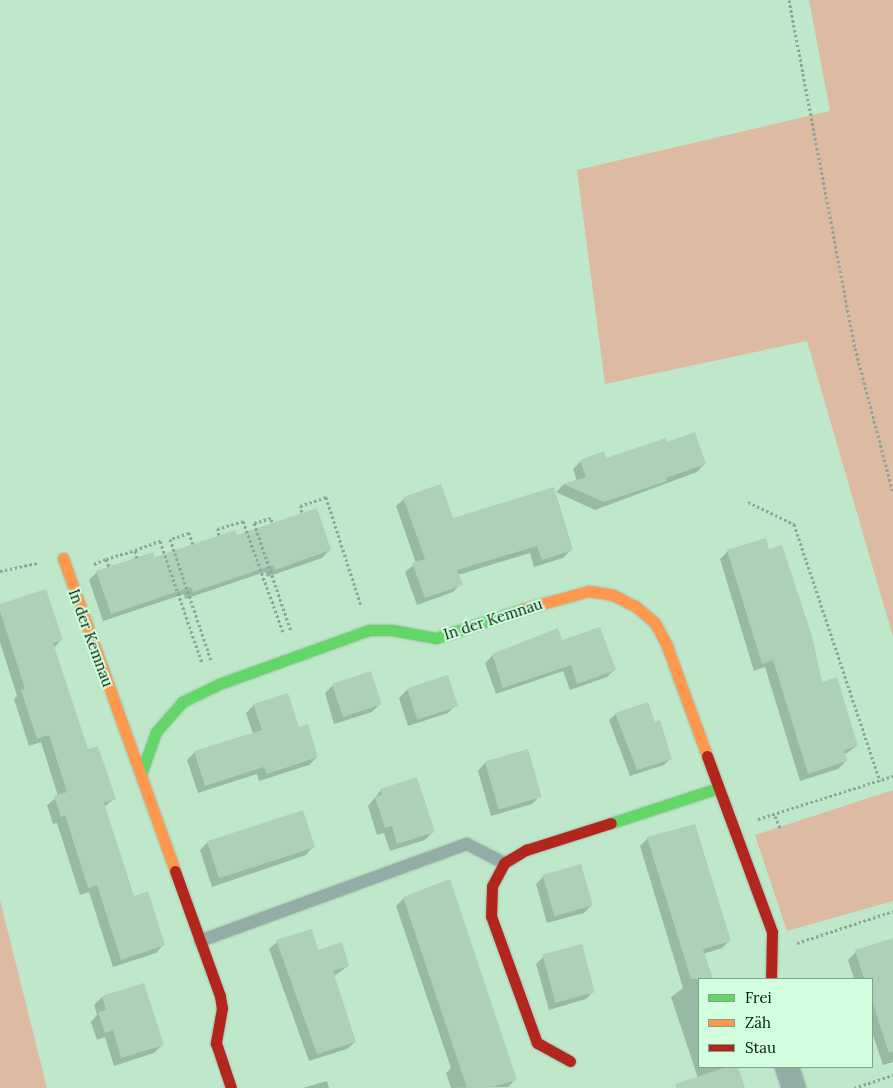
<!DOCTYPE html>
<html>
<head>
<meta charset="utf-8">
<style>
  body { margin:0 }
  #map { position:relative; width:893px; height:1088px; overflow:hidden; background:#bfe8cb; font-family:Lora,serif }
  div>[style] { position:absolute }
  .green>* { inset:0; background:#dcbba2 }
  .shadow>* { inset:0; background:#0003 }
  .building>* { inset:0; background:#aecfb8; transform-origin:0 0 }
  .path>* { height:3px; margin-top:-1.5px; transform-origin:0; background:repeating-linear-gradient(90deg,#8ca49a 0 2.5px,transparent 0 5px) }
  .roads { filter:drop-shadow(0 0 1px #a4c3ad) drop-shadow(0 0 1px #a4c3ad) }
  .lane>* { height:12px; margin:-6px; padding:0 6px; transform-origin:6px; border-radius:6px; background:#94aca6 }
  .street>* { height:24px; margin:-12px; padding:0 12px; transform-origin:12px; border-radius:12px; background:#94aca6 }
  .fast>* { height:11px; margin:-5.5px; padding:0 5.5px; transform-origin:5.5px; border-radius:5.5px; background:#63d668 }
  .slow>* { height:11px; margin:-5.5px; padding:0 5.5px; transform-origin:5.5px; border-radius:5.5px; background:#ff974d }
  .jam>* { height:11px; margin:-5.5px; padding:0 5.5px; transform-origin:5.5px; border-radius:5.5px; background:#b3261e }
  span { translate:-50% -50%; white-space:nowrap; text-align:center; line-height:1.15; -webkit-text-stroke:4px #d2fede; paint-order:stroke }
  .street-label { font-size:15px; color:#001605 }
  .legend { position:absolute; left:698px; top:978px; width:175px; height:90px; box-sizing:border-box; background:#d2fede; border:1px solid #7ea187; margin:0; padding:6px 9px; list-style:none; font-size:15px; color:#001605 }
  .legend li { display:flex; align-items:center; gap:10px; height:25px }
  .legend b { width:25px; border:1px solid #7ea187 }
</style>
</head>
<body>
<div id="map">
  <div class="green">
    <i style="clip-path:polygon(809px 0,893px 0,893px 637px,807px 341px,605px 384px,577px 170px,830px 111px)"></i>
    <i style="clip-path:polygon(893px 790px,893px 901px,787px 931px,755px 835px)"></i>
    <i style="clip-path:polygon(0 900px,47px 1088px,0 1088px)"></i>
  </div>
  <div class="shadow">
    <i style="clip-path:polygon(666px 443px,705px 464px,697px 472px,595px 510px,556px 492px,563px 485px,577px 481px,573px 469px,581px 461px,605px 459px)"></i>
    <i style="clip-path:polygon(404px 499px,452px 519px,571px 550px,563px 558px,534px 567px,530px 553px,458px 575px,461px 584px,453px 592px,417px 605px,405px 572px,416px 563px,396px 506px)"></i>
    <i style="clip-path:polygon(236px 537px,330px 550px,322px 558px,267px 577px,265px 572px,185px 599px,184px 594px,103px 621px,89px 580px,97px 572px)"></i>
    <i style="clip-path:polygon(768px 550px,822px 683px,857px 746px,844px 755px,846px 761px,838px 769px,800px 781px,765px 667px,754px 671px,720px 559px,728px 551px)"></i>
    <i style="clip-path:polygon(0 605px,61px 640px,54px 648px,87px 751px,114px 799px,104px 807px,133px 897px,163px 945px,156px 953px,113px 967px,89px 892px,80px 895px,57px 823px,53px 824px,47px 805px,58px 796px,41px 742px,29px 746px,14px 699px,17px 696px,0 642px)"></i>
    <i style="clip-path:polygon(557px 630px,561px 642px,614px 670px,607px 677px,570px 690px,563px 671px,496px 694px,485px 663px,492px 656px)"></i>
    <i style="clip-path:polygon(447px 677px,456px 705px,448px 713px,408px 726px,399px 698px,407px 690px)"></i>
    <i style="clip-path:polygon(333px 685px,380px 704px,372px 712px,334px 724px,325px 693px)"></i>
    <i style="clip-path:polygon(254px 705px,298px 728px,317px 757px,309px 765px,259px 781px,257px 774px,198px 793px,187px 760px,195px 752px,253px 734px,246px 713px)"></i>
    <i style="clip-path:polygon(616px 714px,654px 724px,671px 758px,664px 765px,630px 776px,609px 720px)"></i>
    <i style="clip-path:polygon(485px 763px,540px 796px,532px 804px,491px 816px,478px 771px)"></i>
    <i style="clip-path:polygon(381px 790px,433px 832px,425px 840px,390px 851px,384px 833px,377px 835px,368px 806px)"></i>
    <i style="clip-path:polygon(648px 838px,729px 941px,722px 948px,703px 954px,711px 979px,699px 979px,699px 1067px,737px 1067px,744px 1088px,685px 1088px,698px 1078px,671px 997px,683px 988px,640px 846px)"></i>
    <i style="clip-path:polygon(208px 842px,313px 847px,306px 855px,212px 887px,200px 850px)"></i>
    <i style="clip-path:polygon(544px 876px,592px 905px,584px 913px,547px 923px,536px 884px)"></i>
    <i style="clip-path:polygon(404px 898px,516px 1079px,508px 1087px,451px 1088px,446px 1073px,451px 1068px,396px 906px)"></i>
    <i style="clip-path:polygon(893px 939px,893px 1062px,883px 1065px,872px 1032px,872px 979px,854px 979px,848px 960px,856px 952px)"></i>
    <i style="clip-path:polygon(277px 942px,318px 951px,348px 966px,334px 976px,355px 1042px,347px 1049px,309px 1061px,269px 949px)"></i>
    <i style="clip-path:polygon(544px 956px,594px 991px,586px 999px,549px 1010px,536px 964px)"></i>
    <i style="clip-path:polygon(143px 984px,162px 1045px,154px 1053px,114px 1066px,105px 1037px,97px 1040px,91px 1022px,97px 1015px,94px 1005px,102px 997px)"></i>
    <i style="clip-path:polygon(327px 1081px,329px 1088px,303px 1088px)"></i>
  </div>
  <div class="building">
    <i style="clip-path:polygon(695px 432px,706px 464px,666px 478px,667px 481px,604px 502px,563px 484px,586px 477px,580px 460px,604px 451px,606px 458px,666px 438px,667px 442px)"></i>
    <i style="clip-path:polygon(441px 484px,453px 518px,554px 487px,573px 550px,542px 560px,537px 546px,457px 570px,463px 585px,425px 598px,412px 563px,425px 559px,403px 497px)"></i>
    <i style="clip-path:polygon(317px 508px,331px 550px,275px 570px,273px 565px,193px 592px,191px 587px,111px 614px,96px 571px,153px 552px,155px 557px,235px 530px,237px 535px)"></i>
    <i style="clip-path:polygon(766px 538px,769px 549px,782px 545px,812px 636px,822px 682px,837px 677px,858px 746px,844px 750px,847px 761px,808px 774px,773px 660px,762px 664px,727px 550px)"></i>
    <i style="clip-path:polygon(46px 589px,63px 640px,53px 643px,88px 749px,98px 746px,116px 799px,104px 803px,134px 896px,148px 891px,165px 945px,121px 960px,97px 885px,88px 888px,65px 815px,61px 817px,54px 796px,67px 792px,49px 735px,37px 739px,21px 690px,25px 689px,0 611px,0 604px)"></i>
    <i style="clip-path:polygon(600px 627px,616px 670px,577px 684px,571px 665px,503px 688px,492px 654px,558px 628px,562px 640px)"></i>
    <i style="left:371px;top:671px;width:35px;height:41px;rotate:72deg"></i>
    <i style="left:448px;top:675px;width:33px;height:43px;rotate:72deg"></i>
    <i style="clip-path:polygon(288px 693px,299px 727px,308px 724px,318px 757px,267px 774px,264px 767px,205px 786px,194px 751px,262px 730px,253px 704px)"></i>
    <i style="clip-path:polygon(648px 702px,655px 722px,660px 720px,672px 759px,637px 770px,615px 713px)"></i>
    <i style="left:528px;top:749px;width:50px;height:45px;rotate:74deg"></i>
    <i style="clip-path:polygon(417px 777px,435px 832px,397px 844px,392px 826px,385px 828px,375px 797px,382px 795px,380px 789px)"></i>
    <i style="left:303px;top:810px;width:39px;height:101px;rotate:72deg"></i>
    <i style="clip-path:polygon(695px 824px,731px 941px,703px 949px,713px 979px,691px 979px,647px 837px)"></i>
    <i style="left:581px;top:864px;width:43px;height:40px;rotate:74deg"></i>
    <i style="clip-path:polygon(450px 879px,517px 1080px,489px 1088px,467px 1088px,403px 897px)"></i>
    <i style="clip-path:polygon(312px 929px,318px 950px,342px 942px,349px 966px,333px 971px,356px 1042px,317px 1054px,276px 940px)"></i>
    <i style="clip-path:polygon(893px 938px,893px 1052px,889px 1053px,872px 1001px,872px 979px,864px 979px,855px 950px)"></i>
    <i style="left:582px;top:944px;width:50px;height:41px;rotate:75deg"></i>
    <i style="clip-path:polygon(144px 983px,164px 1045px,121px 1058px,113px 1030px,105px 1033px,98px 1012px,106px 1010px,102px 996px)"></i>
    <i style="clip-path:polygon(727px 1067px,738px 1067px,745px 1088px,676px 1088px,675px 1084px)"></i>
  </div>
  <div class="path">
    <i style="left:789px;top:0;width:354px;rotate:79.3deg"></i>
    <i style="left:855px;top:348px;width:150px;rotate:75.3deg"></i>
    <i style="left:748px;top:502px;width:51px;rotate:25.6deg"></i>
    <i style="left:794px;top:524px;width:271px;rotate:71.5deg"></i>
    <i style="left:302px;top:512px;width:6px;rotate:-108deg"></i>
    <i style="left:300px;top:506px;width:28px;rotate:-19deg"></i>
    <i style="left:326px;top:497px;width:114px;rotate:72.2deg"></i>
    <i style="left:272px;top:522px;width:4px;rotate:-104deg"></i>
    <i style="left:271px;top:518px;width:18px;rotate:164deg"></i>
    <i style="left:254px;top:523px;width:114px;rotate:71.1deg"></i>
    <i style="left:219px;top:535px;width:6px;rotate:-108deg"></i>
    <i style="left:217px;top:529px;width:27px;rotate:-17deg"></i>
    <i style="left:243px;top:521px;width:118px;rotate:70.2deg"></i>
    <i style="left:193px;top:544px;width:12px;rotate:-110deg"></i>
    <i style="left:189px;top:533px;width:20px;rotate:162deg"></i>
    <i style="left:170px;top:539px;width:128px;rotate:71.3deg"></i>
    <i style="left:137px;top:558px;width:8px;rotate:-104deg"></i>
    <i style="left:135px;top:550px;width:27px;rotate:-20deg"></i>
    <i style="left:160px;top:541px;width:129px;rotate:71deg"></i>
    <i style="left:106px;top:559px;width:30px;rotate:-17deg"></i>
    <i style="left:94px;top:564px;width:13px;rotate:-23deg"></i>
    <i style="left:106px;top:559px;width:9px;rotate:69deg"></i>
    <i style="left:0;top:571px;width:39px;rotate:-12deg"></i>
    <i style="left:775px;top:816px;width:13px;rotate:67deg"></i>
    <i style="left:758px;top:819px;width:142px;rotate:-17.7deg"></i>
    <i style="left:797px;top:943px;width:101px;rotate:-18.4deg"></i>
    <i style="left:854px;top:1088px;width:41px;rotate:-18.4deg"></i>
  </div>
  <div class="roads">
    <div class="lane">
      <i style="left:200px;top:941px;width:284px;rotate:-20deg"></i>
      <i style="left:467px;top:844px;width:42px;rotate:27.2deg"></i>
    </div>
    <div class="street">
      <i style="left:787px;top:1067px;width:22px;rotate:72deg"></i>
    </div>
    <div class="fast">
      <i style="left:141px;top:774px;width:45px;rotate:-70.3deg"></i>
      <i style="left:156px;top:732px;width:40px;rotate:-49deg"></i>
      <i style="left:182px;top:702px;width:41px;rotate:-25.9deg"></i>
      <i style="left:219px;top:684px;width:159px;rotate:-19.8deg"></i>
      <i style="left:369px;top:630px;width:23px"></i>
      <i style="left:392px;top:630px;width:45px;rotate:10.3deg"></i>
      <i style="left:436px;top:638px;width:92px;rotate:-18.4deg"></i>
      <i style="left:611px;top:823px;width:113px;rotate:-18.1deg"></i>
    </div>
    <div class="slow">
      <i style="left:63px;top:558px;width:332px;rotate:70.3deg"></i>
      <i style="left:523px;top:609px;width:68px;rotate:-15.3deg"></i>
      <i style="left:589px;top:591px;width:24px;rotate:9deg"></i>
      <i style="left:613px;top:595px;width:25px;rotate:27deg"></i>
      <i style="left:635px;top:606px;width:26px;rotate:40deg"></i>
      <i style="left:655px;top:623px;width:26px;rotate:62deg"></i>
      <i style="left:667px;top:646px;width:117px;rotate:70deg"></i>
    </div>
    <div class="jam">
      <i style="left:707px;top:756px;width:188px;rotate:69.7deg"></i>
      <i style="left:772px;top:932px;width:47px;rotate:91.2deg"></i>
      <i style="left:175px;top:871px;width:133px;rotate:70.2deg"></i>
      <i style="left:220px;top:996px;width:12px;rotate:81deg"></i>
      <i style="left:222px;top:1008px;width:36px;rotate:100deg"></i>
      <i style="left:216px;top:1043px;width:47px;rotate:71.6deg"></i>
      <i style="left:570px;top:1061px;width:38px;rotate:-151deg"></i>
      <i style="left:537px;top:1043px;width:135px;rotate:-109.9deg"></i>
      <i style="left:491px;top:916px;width:30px;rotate:-88deg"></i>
      <i style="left:492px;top:886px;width:26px;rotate:-62deg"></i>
      <i style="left:504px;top:863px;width:26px;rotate:-31deg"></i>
      <i style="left:526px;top:850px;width:89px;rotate:-17.6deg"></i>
    </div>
  </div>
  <div class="street-label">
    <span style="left:493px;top:619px;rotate:-18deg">In der Kemnau</span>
    <span style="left:91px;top:638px;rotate:70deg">In der Kemnau</span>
  </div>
  <ul class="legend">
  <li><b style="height:6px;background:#63d668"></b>Frei</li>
  <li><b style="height:6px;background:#ff974d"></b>Zäh</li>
  <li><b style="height:6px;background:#b3261e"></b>Stau</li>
  </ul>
</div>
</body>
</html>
